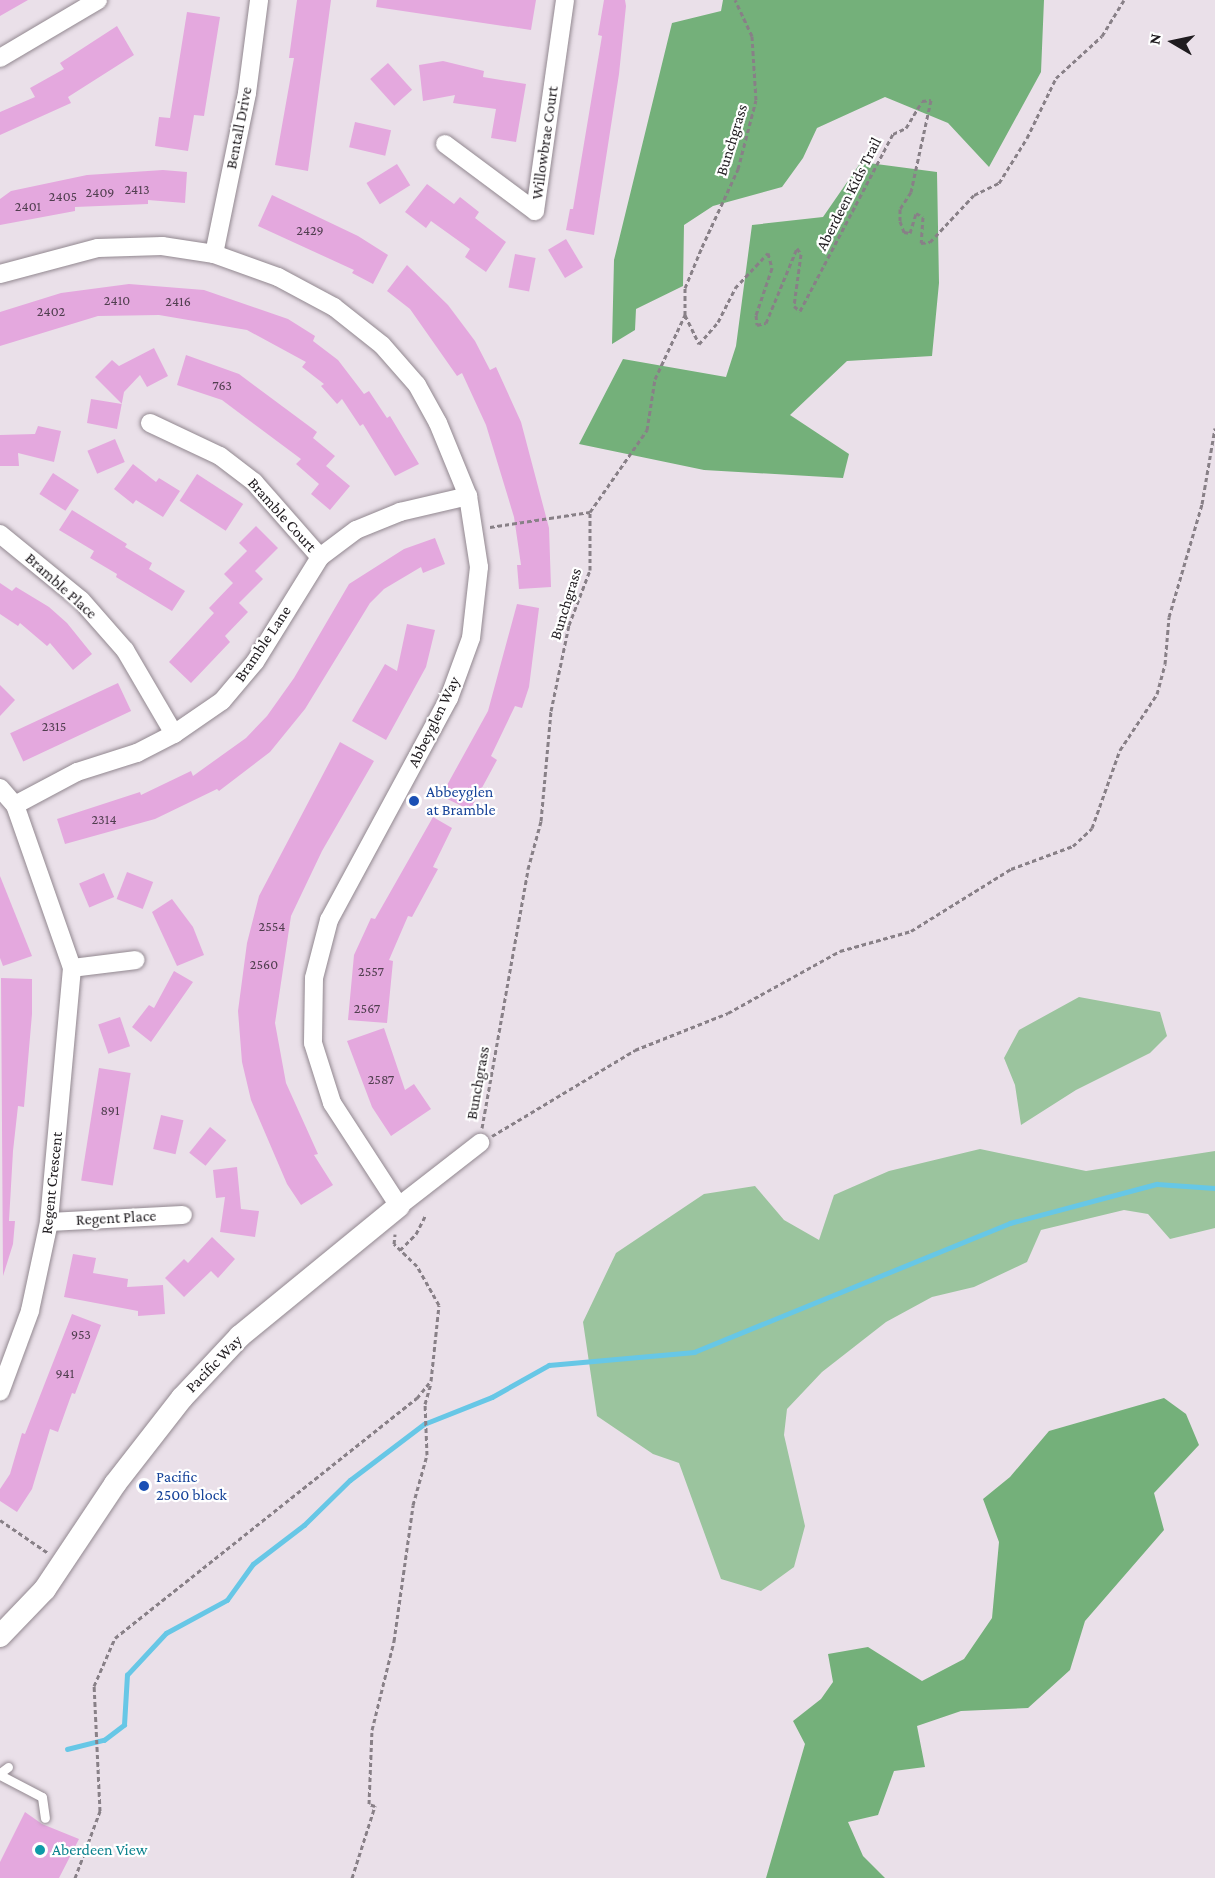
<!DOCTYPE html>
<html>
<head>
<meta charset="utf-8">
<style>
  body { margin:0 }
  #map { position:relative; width:1215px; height:1878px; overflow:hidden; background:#eae0e9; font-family:"Crimson Pro",serif }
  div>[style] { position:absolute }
  .green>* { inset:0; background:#9bc49e }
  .forest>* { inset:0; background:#74b07a }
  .stream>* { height:4.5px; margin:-2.25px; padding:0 2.25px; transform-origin:2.25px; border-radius:2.25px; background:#67c7e6 }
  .building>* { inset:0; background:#e4a8de; transform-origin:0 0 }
  .path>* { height:3px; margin-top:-1.5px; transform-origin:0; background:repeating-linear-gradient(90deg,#888087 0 4.5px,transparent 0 7.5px) }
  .roads { filter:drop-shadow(0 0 2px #928890) drop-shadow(0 0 2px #928890) }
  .service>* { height:9px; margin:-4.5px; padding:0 4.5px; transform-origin:4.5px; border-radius:4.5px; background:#fff }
  .minor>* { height:18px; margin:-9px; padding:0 9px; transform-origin:9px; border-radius:9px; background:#fff }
  .tertiary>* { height:22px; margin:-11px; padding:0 11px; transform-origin:11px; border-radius:11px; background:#fff }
  .dots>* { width:16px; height:16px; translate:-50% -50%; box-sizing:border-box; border:3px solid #fff; border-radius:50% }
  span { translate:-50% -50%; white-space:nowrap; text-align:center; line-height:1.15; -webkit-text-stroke:4.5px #fff; paint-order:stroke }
  .number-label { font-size:14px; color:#503e4f }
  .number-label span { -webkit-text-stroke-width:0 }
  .street-label { font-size:16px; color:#1f1b1f }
  .transit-label { font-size:16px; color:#164399 }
  .left { translate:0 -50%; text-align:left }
  .culture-label { font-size:16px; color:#0d838f }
  .north { position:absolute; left:1143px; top:12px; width:60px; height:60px; -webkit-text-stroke:4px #fff; paint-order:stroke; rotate:279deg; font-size:16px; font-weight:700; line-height:24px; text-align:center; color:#1f1b1f }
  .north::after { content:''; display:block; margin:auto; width:21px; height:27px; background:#1f1b1f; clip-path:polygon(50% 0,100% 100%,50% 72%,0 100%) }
</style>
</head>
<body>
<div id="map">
  <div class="green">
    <i style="clip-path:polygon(1079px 997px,1160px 1012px,1167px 1036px,1150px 1053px,1076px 1090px,1021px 1125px,1015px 1085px,1004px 1058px,1019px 1030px)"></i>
    <i style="clip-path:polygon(980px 1149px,1086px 1171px,1215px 1151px,1215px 1228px,1170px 1239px,1148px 1214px,1124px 1210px,1041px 1230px,1027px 1262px,974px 1287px,932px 1297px,886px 1322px,822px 1372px,787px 1409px,784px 1435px,805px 1526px,794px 1567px,761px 1591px,721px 1579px,679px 1463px,653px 1454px,597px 1416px,583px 1322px,616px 1253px,704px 1194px,755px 1186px,784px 1220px,819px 1240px,834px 1195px,889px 1171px)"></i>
  </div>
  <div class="forest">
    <i style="clip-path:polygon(723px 0,1044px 0,1041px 72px,989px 167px,948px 123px,885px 97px,817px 128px,803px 158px,782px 187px,713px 206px,684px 225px,683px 286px,636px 309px,635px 330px,612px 344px,614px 260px,672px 23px,721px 11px)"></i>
    <i style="clip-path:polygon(861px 162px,937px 172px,939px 283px,932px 356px,847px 361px,790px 415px,849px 454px,843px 478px,704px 470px,579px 444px,623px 359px,726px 377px,736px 346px,752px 225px,823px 217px)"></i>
    <i style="clip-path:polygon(1164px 1398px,1186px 1414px,1199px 1445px,1154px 1493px,1164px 1530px,1085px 1621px,1070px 1670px,1028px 1708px,961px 1711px,917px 1726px,925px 1767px,894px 1771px,878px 1815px,848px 1822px,863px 1856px,885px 1878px,766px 1878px,805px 1744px,793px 1721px,821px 1699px,833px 1682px,828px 1654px,868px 1647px,922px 1681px,964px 1659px,992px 1618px,999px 1542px,983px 1499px,1010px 1477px,1049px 1431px)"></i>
  </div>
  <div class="stream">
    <i style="left:67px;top:1749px;width:38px;rotate:-14deg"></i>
    <i style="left:104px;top:1740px;width:25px;rotate:-37deg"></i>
    <i style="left:124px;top:1725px;width:50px;rotate:-86.6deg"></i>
    <i style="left:127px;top:1675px;width:57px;rotate:-47.1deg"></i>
    <i style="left:166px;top:1633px;width:69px;rotate:-28.4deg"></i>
    <i style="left:227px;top:1600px;width:44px;rotate:-54.2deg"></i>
    <i style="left:253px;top:1564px;width:64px;rotate:-37.4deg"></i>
    <i style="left:304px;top:1525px;width:64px;rotate:-44.4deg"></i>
    <i style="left:350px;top:1480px;width:93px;rotate:-37.1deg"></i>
    <i style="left:424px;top:1424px;width:73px;rotate:-21.7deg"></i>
    <i style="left:492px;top:1397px;width:65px;rotate:-29.3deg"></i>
    <i style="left:549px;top:1365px;width:146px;rotate:-5.1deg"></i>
    <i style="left:694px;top:1352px;width:341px;rotate:-22.2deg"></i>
    <i style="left:1010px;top:1223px;width:152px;rotate:-14.9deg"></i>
    <i style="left:1157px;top:1184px;width:58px;rotate:3.9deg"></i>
  </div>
  <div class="building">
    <i style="clip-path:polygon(0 0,28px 0,0 16px)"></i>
    <i style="clip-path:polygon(297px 0,331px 0,308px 171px,275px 165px,294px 58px,289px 58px)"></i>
    <i style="clip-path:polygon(377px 0,536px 0,531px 30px,376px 7px)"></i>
    <i style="clip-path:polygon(604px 0,625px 0,626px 6px,619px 74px,594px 235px,566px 230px,570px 209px,573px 209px,602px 36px,598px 35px)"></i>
    <i style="clip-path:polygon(187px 12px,220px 17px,204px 116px,194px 115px,188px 151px,155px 146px,159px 117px,170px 118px)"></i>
    <i style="clip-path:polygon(117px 26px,134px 55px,68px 97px,71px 103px,0 135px,0 112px,35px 97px,30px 88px,64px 69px,60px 63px)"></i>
    <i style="clip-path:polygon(443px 61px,484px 71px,483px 77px,526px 84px,516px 142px,491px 138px,496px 109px,453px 103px,455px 95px,423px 101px,419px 65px)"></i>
    <i style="left:388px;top:63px;width:36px;height:24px;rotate:48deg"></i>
    <i style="left:355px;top:122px;width:37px;height:26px;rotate:13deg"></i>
    <i style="left:397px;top:164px;width:25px;height:36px;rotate:58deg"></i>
    <i style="clip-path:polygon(163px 170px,187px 172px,185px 203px,148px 200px,148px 204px,75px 207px,75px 211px,0 225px,0 199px,11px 191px,87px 175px)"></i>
    <i style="clip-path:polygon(427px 184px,454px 204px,460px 197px,479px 212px,475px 218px,506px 242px,486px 272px,465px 257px,470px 249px,431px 221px,426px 228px,405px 212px)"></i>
    <i style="clip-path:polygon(272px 195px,358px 236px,388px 255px,373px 284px,352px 273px,354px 270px,258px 226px)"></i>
    <i style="left:566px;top:239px;width:33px;height:21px;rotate:59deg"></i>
    <i style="left:515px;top:254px;width:21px;height:34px;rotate:11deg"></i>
    <i style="clip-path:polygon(407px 265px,448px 305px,475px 341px,490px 370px,496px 367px,521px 422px,549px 528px,551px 587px,519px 589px,517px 565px,521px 565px,514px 517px,486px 425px,462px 373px,457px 376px,410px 309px,387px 291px)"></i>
    <i style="clip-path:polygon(129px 284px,204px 290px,288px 319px,315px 336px,313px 341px,338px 360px,364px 394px,369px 391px,387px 418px,390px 416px,419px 464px,395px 476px,363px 424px,360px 426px,342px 399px,337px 404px,321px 386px,324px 384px,302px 367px,306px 362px,247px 330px,159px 315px,98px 316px,0 346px,0 312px,61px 293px)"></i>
    <i style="clip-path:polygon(154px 348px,168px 376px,147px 387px,140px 375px,124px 392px,117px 429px,87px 423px,91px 399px,122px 404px,95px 377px,112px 360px,119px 366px)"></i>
    <i style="clip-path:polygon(186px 355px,239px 374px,317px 432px,313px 438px,335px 456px,326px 466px,350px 486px,330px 510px,311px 494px,319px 484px,296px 464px,301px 459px,222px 400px,177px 385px)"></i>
    <i style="clip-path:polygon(38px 426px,61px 431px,54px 462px,18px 453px,19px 466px,0 466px,0 435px,35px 434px)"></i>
    <i style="left:115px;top:439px;width:25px;height:30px;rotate:67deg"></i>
    <i style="clip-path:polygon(133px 464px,156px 482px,159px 478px,180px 491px,163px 517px,136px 500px,133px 504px,114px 489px)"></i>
    <i style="left:53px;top:473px;width:31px;height:25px;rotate:33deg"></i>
    <i style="left:197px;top:474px;width:55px;height:32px;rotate:33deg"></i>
    <i style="clip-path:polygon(72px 510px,127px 544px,125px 547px,152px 563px,149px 569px,185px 591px,172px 611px,116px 577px,117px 574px,90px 558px,94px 551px,59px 530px)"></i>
    <i style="clip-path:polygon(256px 526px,278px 548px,255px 571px,263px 579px,239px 603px,248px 612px,225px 636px,230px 642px,191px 683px,169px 662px,214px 613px,209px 608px,233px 583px,224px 574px,247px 551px,239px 543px)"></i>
    <i style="clip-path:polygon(435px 538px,445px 564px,423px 573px,421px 567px,384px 589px,370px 603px,305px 709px,270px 752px,219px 791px,217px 789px,155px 819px,65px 844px,57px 819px,140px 792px,141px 795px,191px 771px,193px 776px,246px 738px,267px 716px,294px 678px,349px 584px,404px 549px)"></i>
    <i style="clip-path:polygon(0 583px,12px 591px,16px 587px,49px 607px,67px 623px,92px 654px,73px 670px,50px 643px,47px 646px,20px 623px,18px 626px,0 614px)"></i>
    <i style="clip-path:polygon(517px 604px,539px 608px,529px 687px,522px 708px,515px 706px,491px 756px,497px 760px,470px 810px,441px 796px,488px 711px)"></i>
    <i style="clip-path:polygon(407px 624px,435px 630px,426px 667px,386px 740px,352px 721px,385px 664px,397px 671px)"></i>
    <i style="left:118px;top:683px;width:31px;height:119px;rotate:65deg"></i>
    <i style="clip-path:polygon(0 685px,15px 700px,0 716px)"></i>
    <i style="clip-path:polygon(340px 742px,374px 761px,322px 851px,291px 916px,275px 1023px,286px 1083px,318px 1154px,314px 1155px,333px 1185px,301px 1205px,287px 1184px,251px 1100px,242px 1062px,238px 1011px,247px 943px,259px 896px)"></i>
    <i style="clip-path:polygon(433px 817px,452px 828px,433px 867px,438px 869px,412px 917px,408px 916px,389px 960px,393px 961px,387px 1023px,348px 1020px,354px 955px,371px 918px,375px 919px)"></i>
    <i style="left:127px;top:872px;width:28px;height:29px;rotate:21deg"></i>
    <i style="left:104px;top:873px;width:26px;height:27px;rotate:67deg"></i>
    <i style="clip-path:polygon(0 876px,32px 956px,3px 966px,0 958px)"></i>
    <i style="clip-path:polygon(172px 899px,193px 927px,204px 955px,177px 966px,152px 912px)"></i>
    <i style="clip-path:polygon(174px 971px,193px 982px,151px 1042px,132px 1027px,149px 1005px,154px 1008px)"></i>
    <i style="clip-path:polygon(1px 978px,32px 979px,32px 1014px,24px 1107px,18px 1106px,13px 1151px,9px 1221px,15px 1221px,13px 1244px,3px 1276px)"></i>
    <i style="left:120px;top:1017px;width:31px;height:23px;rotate:71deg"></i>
    <i style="clip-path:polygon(384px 1028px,405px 1090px,414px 1084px,431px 1109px,391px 1136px,372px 1107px,347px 1041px)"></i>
    <i style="left:99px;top:1068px;width:32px;height:114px;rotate:9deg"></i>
    <i style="left:161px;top:1115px;width:23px;height:35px;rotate:13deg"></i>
    <i style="left:210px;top:1127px;width:21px;height:33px;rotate:39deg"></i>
    <i style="clip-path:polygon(237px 1167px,241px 1209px,259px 1211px,255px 1237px,220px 1232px,225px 1197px,216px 1198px,213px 1170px)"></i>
    <i style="clip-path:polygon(212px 1237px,235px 1259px,218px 1278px,211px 1271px,184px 1297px,165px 1278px,184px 1259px,188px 1263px)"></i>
    <i style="clip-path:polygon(73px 1254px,96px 1258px,93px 1273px,128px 1279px,127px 1287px,163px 1285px,165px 1314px,138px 1316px,138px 1311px,64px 1297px)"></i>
    <i style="clip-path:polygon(72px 1314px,101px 1325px,75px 1394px,72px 1393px,58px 1432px,50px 1429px,32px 1489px,17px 1512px,0 1501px,0 1489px,10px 1474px,22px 1433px,25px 1434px)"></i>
    <i style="clip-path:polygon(25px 1812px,42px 1824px,79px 1839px,59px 1878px,0 1878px,0 1862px)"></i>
  </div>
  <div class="path">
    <i style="left:685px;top:315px;width:32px;rotate:64deg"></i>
    <i style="left:699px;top:344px;width:29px;rotate:-49deg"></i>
    <i style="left:718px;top:322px;width:38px;rotate:-63deg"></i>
    <i style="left:735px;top:288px;width:48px;rotate:-46.7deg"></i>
    <i style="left:768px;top:253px;width:16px;rotate:75deg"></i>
    <i style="left:772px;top:268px;width:50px;rotate:108.8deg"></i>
    <i style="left:756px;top:315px;width:10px;rotate:84deg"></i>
    <i style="left:757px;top:325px;width:9px;rotate:-13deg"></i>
    <i style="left:766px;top:323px;width:81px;rotate:-67.5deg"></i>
    <i style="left:797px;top:248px;width:7px;rotate:56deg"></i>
    <i style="left:801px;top:254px;width:52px;rotate:97.7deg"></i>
    <i style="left:794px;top:306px;width:8px;rotate:40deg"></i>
    <i style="left:800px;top:311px;width:200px;rotate:-62.3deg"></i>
    <i style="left:893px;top:134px;width:14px;rotate:-25deg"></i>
    <i style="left:906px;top:128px;width:31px;rotate:-59deg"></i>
    <i style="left:922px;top:101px;width:9px;rotate:-6deg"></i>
    <i style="left:931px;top:100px;width:94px;rotate:102.3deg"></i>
    <i style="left:911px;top:192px;width:20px;rotate:123deg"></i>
    <i style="left:900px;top:209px;width:12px;rotate:90deg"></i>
    <i style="left:900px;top:221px;width:12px;rotate:70deg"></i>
    <i style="left:904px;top:232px;width:6px;rotate:9deg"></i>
    <i style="left:910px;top:233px;width:21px;rotate:-73deg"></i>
    <i style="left:916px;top:213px;width:8px;rotate:30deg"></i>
    <i style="left:923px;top:217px;width:26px;rotate:94deg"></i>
    <i style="left:921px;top:243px;width:9px;rotate:-6deg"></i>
    <i style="left:930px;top:242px;width:64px;rotate:-46.9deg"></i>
    <i style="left:974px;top:195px;width:28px;rotate:-26deg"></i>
    <i style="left:999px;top:183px;width:53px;rotate:-58.1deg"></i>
    <i style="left:1027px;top:138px;width:67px;rotate:-64.2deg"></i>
    <i style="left:1056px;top:78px;width:62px;rotate:-42.4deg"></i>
    <i style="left:1102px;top:36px;width:42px;rotate:-58.6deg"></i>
    <i style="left:490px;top:527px;width:101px;rotate:-8.5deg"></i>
    <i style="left:482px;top:1128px;width:263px;rotate:-79.9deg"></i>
    <i style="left:528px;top:869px;width:50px;rotate:-74.8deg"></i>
    <i style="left:541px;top:821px;width:110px;rotate:-84.8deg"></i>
    <i style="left:551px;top:711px;width:88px;rotate:-78.2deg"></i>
    <i style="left:569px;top:625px;width:59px;rotate:-69.1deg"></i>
    <i style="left:590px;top:570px;width:58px;rotate:-90deg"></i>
    <i style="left:590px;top:512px;width:100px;rotate:-55.2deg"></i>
    <i style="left:647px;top:430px;width:52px;rotate:-81.1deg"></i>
    <i style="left:655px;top:379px;width:71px;rotate:-64.9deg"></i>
    <i style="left:685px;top:315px;width:27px;rotate:-90deg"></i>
    <i style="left:685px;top:288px;width:44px;rotate:-67.5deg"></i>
    <i style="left:702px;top:247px;width:86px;rotate:-65.2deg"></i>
    <i style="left:738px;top:169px;width:71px;rotate:-75.4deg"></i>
    <i style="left:756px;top:100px;width:64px;rotate:-93.6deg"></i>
    <i style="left:752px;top:36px;width:40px;rotate:-115deg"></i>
    <i style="left:492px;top:1136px;width:167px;rotate:-31deg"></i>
    <i style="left:635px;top:1050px;width:100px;rotate:-21.7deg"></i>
    <i style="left:728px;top:1013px;width:128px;rotate:-29deg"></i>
    <i style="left:840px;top:951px;width:74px;rotate:-15.7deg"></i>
    <i style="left:911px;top:931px;width:118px;rotate:-31.8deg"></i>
    <i style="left:1011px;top:869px;width:66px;rotate:-20.4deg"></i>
    <i style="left:1073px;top:846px;width:26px;rotate:-43deg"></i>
    <i style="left:1092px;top:828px;width:83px;rotate:-70.3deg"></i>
    <i style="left:1120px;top:750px;width:67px;rotate:-56.5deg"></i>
    <i style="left:1157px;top:694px;width:31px;rotate:-75deg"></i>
    <i style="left:1165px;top:664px;width:47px;rotate:-85.1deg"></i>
    <i style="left:1169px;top:617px;width:118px;rotate:-73.7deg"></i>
    <i style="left:1202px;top:504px;width:77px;rotate:-80.3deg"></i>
    <i style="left:400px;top:1250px;width:23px;rotate:-45deg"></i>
    <i style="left:416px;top:1234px;width:22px;rotate:-63deg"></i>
    <i style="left:0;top:1520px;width:58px;rotate:34.5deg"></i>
    <i style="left:75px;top:1878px;width:72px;rotate:-69.5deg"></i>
    <i style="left:100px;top:1811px;width:125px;rotate:-92.7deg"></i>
    <i style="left:94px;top:1686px;width:52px;rotate:-66.4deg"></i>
    <i style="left:115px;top:1638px;width:386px;rotate:-38.5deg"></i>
    <i style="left:417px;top:1398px;width:22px;rotate:-51deg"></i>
    <i style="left:431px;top:1381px;width:76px;rotate:-84deg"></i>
    <i style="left:439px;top:1305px;width:45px;rotate:-119.4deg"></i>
    <i style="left:417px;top:1266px;width:32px;rotate:-136deg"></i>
    <i style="left:394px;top:1244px;width:10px;rotate:-84deg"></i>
    <i style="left:352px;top:1878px;width:76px;rotate:-72.3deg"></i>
    <i style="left:375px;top:1806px;width:6px;rotate:-162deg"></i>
    <i style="left:369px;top:1804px;width:74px;rotate:-87.7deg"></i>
    <i style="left:372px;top:1730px;width:92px;rotate:-76.1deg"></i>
    <i style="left:394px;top:1641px;width:137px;rotate:-82deg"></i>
    <i style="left:413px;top:1505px;width:52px;rotate:-74.4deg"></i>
    <i style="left:427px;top:1455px;width:51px;rotate:-92.2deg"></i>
    <i style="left:425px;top:1404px;width:22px;rotate:-74deg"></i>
  </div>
  <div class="roads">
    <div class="service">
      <i style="left:0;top:1773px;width:10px;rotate:-37deg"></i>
      <i style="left:0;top:1775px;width:47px;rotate:27.6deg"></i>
      <i style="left:42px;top:1797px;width:21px;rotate:82deg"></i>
    </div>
    <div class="minor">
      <i style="left:0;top:58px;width:114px;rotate:-30.6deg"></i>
      <i style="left:445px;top:144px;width:112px;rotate:36.7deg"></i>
      <i style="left:535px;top:211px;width:213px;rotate:-81.9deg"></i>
      <i style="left:214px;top:254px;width:164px;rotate:-78.4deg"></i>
      <i style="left:247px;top:93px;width:94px;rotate:-82.6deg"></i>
      <i style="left:0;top:274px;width:101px;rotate:-14.9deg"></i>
      <i style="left:98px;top:248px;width:64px;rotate:-1.8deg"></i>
      <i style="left:162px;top:246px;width:53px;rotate:8.7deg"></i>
      <i style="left:214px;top:254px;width:68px;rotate:19.8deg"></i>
      <i style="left:278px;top:277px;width:64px;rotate:28.2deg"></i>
      <i style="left:334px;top:307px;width:61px;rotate:38.4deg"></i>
      <i style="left:382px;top:345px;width:53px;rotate:48.8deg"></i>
      <i style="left:417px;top:385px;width:43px;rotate:61.1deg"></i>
      <i style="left:438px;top:423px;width:79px;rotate:67.7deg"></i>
      <i style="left:468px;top:496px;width:72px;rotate:81.2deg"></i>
      <i style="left:479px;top:567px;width:71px;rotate:96.4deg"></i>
      <i style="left:471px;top:638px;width:64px;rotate:110.1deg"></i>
      <i style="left:449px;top:698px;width:252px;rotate:118.4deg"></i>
      <i style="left:329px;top:920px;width:60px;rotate:104.5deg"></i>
      <i style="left:314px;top:978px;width:65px;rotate:90.9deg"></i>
      <i style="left:313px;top:1043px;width:63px;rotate:72.4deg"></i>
      <i style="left:332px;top:1103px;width:123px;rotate:57deg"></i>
      <i style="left:399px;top:1206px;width:103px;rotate:-37.9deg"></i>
      <i style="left:150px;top:423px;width:77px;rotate:25.2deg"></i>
      <i style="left:220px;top:456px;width:43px;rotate:37.4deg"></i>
      <i style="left:254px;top:482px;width:100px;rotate:48.7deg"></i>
      <i style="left:0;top:534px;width:104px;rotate:39.2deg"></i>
      <i style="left:81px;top:600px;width:67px;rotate:48.7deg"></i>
      <i style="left:125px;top:650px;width:97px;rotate:59.7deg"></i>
      <i style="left:0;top:788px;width:23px;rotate:49deg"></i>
      <i style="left:15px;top:805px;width:173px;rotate:70.7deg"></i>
      <i style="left:72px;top:968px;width:255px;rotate:95.2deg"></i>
      <i style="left:49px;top:1222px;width:91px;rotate:102.1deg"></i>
      <i style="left:30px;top:1311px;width:86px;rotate:110.3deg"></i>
      <i style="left:15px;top:805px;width:70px;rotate:-28deg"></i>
      <i style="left:77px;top:772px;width:63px;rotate:-17.6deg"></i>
      <i style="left:137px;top:753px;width:42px;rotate:-27.2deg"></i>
      <i style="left:174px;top:734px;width:58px;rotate:-34.5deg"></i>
      <i style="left:222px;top:701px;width:51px;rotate:-49.8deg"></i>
      <i style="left:255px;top:662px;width:123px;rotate:-58.2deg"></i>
      <i style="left:320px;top:557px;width:45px;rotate:-36.9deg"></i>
      <i style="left:356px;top:530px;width:48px;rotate:-22.2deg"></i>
      <i style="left:400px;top:512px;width:70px;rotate:-13.2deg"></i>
      <i style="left:72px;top:968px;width:64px;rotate:-7.1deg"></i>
      <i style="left:49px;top:1222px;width:134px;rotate:-3deg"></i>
    </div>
    <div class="tertiary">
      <i style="left:0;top:1636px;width:65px;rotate:-46.2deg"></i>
      <i style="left:45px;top:1589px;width:126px;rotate:-56.3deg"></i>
      <i style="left:115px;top:1484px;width:109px;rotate:-52.1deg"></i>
      <i style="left:182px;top:1398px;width:85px;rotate:-46.9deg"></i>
      <i style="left:240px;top:1336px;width:205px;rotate:-39.3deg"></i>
    </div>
  </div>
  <div class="dots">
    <i style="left:414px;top:801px;background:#1a4fb4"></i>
    <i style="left:144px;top:1486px;background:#1a4fb4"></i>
    <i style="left:40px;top:1850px;background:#0f9aa8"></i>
  </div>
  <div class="number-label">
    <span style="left:137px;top:189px">2413</span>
    <span style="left:100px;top:192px">2409</span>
    <span style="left:63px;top:196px">2405</span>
    <span style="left:28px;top:206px">2401</span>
    <span style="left:310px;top:230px">2429</span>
    <span style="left:117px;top:300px">2410</span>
    <span style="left:178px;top:301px">2416</span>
    <span style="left:51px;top:311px">2402</span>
    <span style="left:222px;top:385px">763</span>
    <span style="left:54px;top:726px">2315</span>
    <span style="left:104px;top:819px">2314</span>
    <span style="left:272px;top:926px">2554</span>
    <span style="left:264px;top:964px">2560</span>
    <span style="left:371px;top:971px">2557</span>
    <span style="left:367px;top:1008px">2567</span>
    <span style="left:381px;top:1079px">2587</span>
    <span style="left:110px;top:1110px">891</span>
    <span style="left:81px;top:1334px">953</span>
    <span style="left:65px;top:1373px">941</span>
  </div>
  <div class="street-label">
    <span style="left:239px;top:128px;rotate:-79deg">Bentall Drive</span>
    <span style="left:732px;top:140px;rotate:-73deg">Bunchgrass</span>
    <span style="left:545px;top:143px;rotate:-82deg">Willowbrae Court</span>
    <span style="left:849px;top:194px;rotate:-63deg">Aberdeen Kids Trail</span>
    <span style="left:282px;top:515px;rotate:48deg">Bramble Court</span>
    <span style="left:61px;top:586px;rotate:42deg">Bramble Place</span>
    <span style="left:566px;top:604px;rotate:-73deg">Bunchgrass</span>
    <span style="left:263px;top:644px;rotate:-56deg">Bramble Lane</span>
    <span style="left:434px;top:722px;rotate:-64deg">Abbeyglen Way</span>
    <span style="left:478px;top:1083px;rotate:-80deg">Bunchgrass</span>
    <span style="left:52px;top:1183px;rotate:-84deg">Regent Crescent</span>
    <span style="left:116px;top:1218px;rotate:-3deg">Regent Place</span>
    <span style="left:214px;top:1364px;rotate:-46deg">Pacific Way</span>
  </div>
  <div class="transit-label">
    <span class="left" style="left:426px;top:801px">Abbeyglen<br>at Bramble</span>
    <span class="left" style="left:156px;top:1486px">Pacific<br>2500 block</span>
  </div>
  <div class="culture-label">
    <span class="left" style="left:52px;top:1850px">Aberdeen View</span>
  </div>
  <div class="north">N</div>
</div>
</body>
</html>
